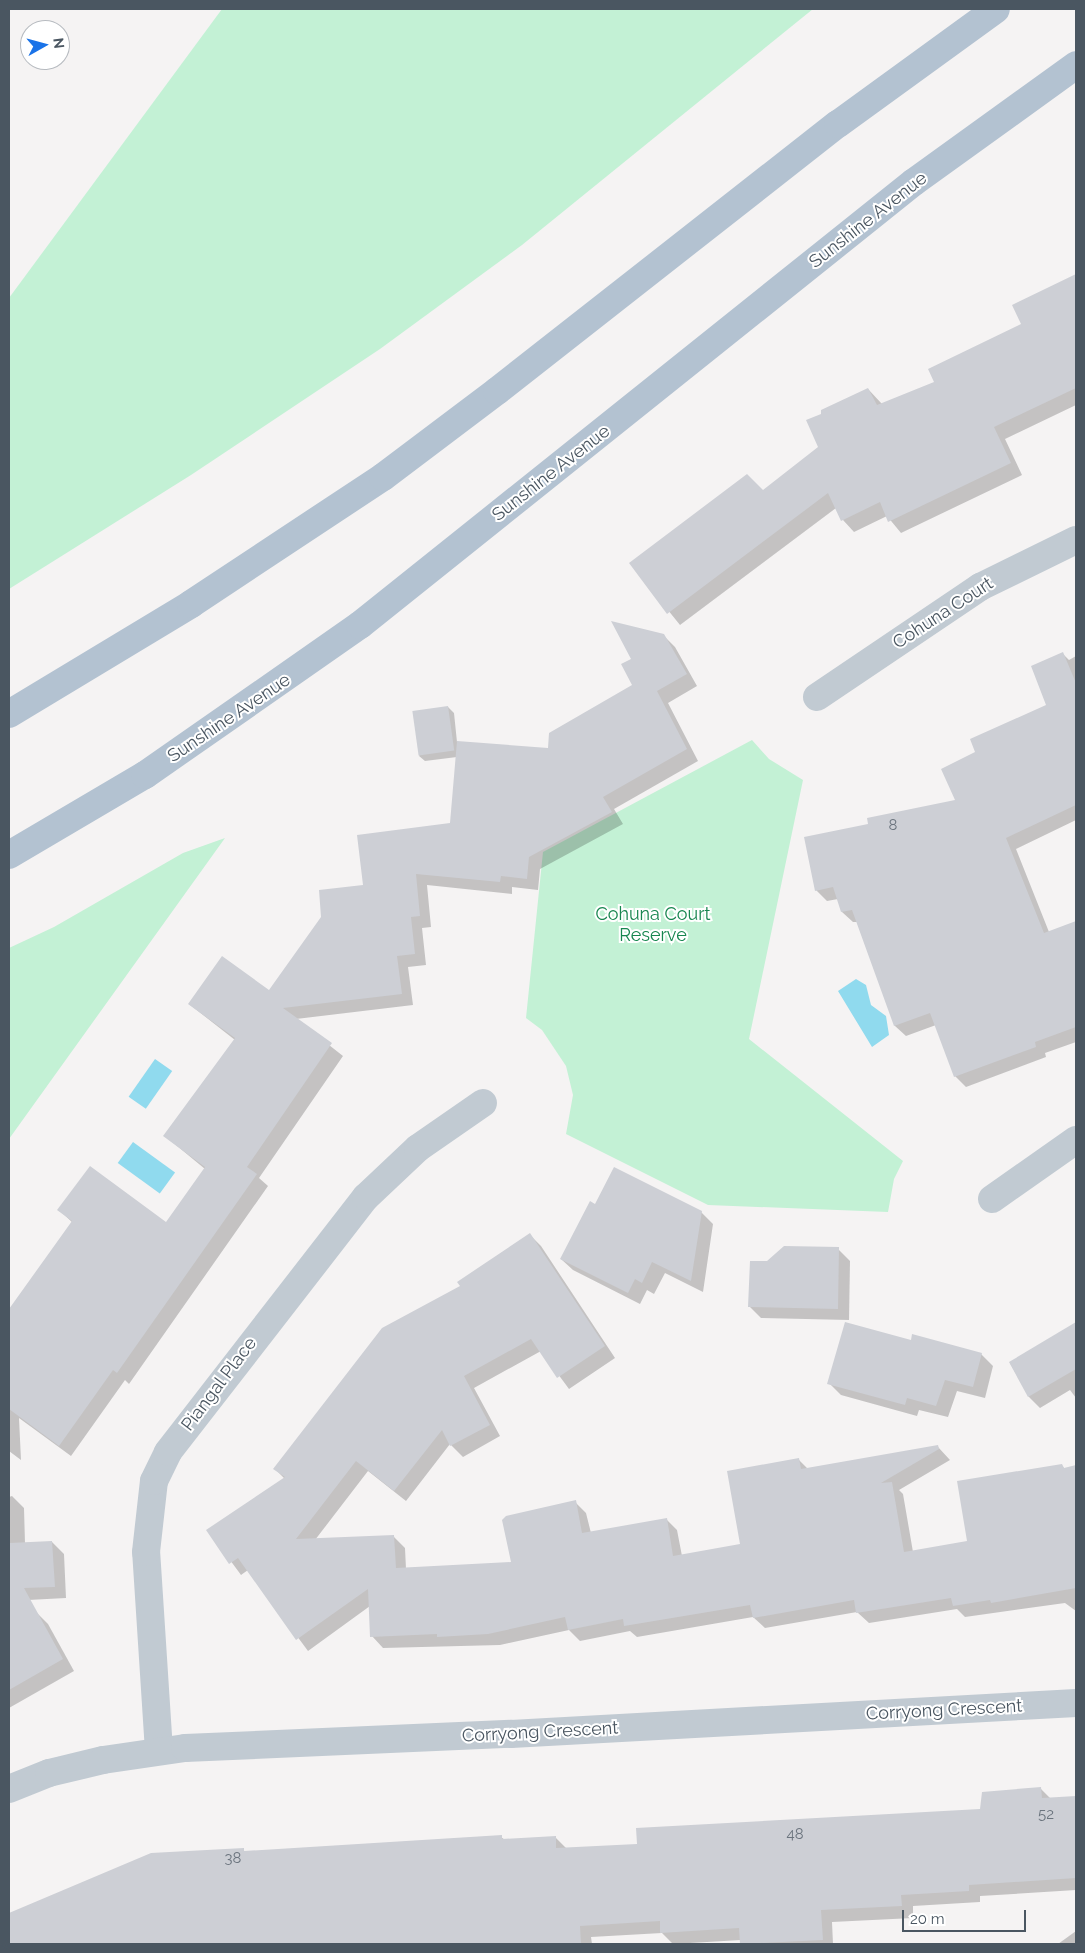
<!DOCTYPE html>
<html>
<head>
<meta charset="utf-8">
<style>
  body { margin:0 }
  #map { position:relative; width:1085px; height:1953px; overflow:hidden; background:#f5f3f3; font-family:Raleway,sans-serif }
  div>[style] { position:absolute }
  .green>* { inset:0; background:#c3f1d5 }
  .water>* { inset:0; background:#90daee; transform-origin:0 0 }
  .shadow>* { inset:0; background:#0003 }
  .building>* { inset:0; background:#cdcfd5; transform-origin:0 0 }
  .minor>* { height:28px; margin:-14px; padding:0 14px; transform-origin:14px; border-radius:14px; background:#c1cad2 }
  .primary>* { height:28px; margin:-14px; padding:0 14px; transform-origin:14px; border-radius:14px; background:#b3c2d1 }
  span { translate:-50% -50%; white-space:nowrap; text-align:center; line-height:1.15; -webkit-text-stroke:4px #fff; paint-order:stroke }
  .number-label { font-size:15px; color:#6b747e }
  .number-label span { -webkit-text-stroke-width:0 }
  .street-label { font-size:18px; color:#4a5661 }
  .park-label { font-size:18px; color:#17864f }
  .frame { position:absolute; inset:0; border:10px solid #4a5661; pointer-events:none }
  .north { position:absolute; left:20px; top:20px; width:50px; height:50px; box-sizing:border-box; background:#fff; border:1px solid #b7bbc0; border-radius:50%; rotate:83deg; font-size:14px; font-weight:700; line-height:20px; text-align:center; color:#4a5661 }
  .north::after { content:''; display:block; margin:auto; width:18px; height:22px; background:#1a73e8; clip-path:polygon(50% 0,100% 100%,50% 72%,0 100%) }
  .scale { position:absolute; left:902px; top:1910px; width:124px; height:22px; box-sizing:border-box; border:2px solid #4a5661; border-top:0; padding-left:6px; font-size:15px; line-height:18px; white-space:nowrap; color:#4a5661; -webkit-text-stroke:4px #fff; paint-order:stroke }
</style>
</head>
<body>
<div id="map">
  <div class="green">
    <i style="clip-path:polygon(222px 9px,813px 9px,522px 245px,380px 349px,191px 475px,9px 589px,9px 298px)"></i>
    <i style="clip-path:polygon(752px 740px,769px 759px,803px 780px,749px 1039px,903px 1161px,894px 1179px,888px 1212px,708px 1205px,566px 1134px,573px 1095px,566px 1066px,542px 1030px,526px 1018px,543px 852px)"></i>
    <i style="clip-path:polygon(225px 838px,9px 1139px,9px 948px,54px 927px,183px 853px)"></i>
  </div>
  <div class="water">
    <i style="clip-path:polygon(856px 979px,866px 985px,871px 1005px,886px 1016px,889px 1035px,872px 1047px,838px 991px)"></i>
    <i style="left:155px;top:1059px;width:21px;height:46px;rotate:35deg"></i>
    <i style="left:133px;top:1142px;width:52px;height:26px;rotate:36deg"></i>
  </div>
  <div class="shadow">
    <i style="clip-path:polygon(1076px 275px,1076px 329px,1072px 332px,1076px 338px,1076px 405px,1005px 439px,1022px 475px,901px 533px,887px 516px,854px 532px,843px 520px,836px 508px,680px 625px,630px 563px,763px 492px,819px 447px,823px 414px,868px 389px,882px 404px,936px 382px,1023px 325px,1014px 306px)"></i>
    <i style="clip-path:polygon(663px 635px,675px 647px,697px 686px,668px 703px,698px 761px,614px 809px,623px 824px,540px 869px,538px 890px,512px 887px,512px 894px,427px 885px,431px 927px,422px 928px,426px 965px,408px 967px,413px 1005px,296px 1019px,343px 1056px,259px 1178px,268px 1186px,129px 1384px,125px 1380px,71px 1456px,19px 1418px,21px 1460px,9px 1451px,9px 1311px,73px 1223px,59px 1210px,166px 1224px,205px 1169px,165px 1136px,235px 1040px,189px 1004px,269px 992px,364px 886px,451px 825px,457px 757px,425px 761px,419px 756px,448px 707px,454px 713px,457px 742px,549px 750px,634px 685px,632px 659px)"></i>
    <i style="clip-path:polygon(1063px 654px,1069px 660px,1076px 656px,1076px 820px,1016px 849px,1049px 932px,1076px 922px,1076px 1042px,1045px 1053px,1046px 1057px,966px 1087px,955px 1076px,936px 1025px,906px 1036px,895px 1026px,857px 922px,853px 922px,842px 912px,838px 899px,827px 901px,816px 890px,870px 825px,957px 801px,977px 753px,1048px 706px)"></i>
    <i style="clip-path:polygon(596px 1206px,701px 1212px,713px 1224px,703px 1292px,665px 1273px,654px 1294px,647px 1290px,640px 1304px,573px 1270px,561px 1259px)"></i>
    <i style="clip-path:polygon(530px 1235px,541px 1246px,615px 1358px,569px 1389px,541px 1351px,474px 1388px,500px 1436px,463px 1457px,450px 1444px,406px 1501px,368px 1471px,315px 1540px,394px 1537px,405px 1548px,406px 1569px,513px 1563px,575px 1502px,586px 1513px,591px 1533px,666px 1519px,677px 1530px,682px 1556px,741px 1545px,799px 1460px,808px 1469px,938px 1447px,950px 1460px,899px 1490px,903px 1494px,913px 1552px,968px 1542px,1061px 1465px,1065px 1469px,1076px 1466px,1076px 1611px,1065px 1603px,965px 1617px,957px 1609px,869px 1623px,857px 1612px,765px 1628px,753px 1617px,637px 1637px,630px 1631px,580px 1641px,569px 1630px,500px 1645px,383px 1648px,372px 1636px,370px 1606px,308px 1651px,248px 1570px,241px 1575px,208px 1530px,285px 1479px,275px 1469px,462px 1286px)"></i>
    <i style="clip-path:polygon(838px 1249px,850px 1261px,849px 1320px,761px 1318px,749px 1306px,767px 1262px)"></i>
    <i style="clip-path:polygon(1076px 1324px,1076px 1398px,1070px 1390px,1040px 1408px,1029px 1397px,1010px 1363px)"></i>
    <i style="clip-path:polygon(981px 1354px,993px 1366px,985px 1398px,957px 1391px,948px 1417px,919px 1410px,917px 1416px,841px 1395px,829px 1383px)"></i>
    <i style="clip-path:polygon(12px 1496px,24px 1508px,25px 1543px,52px 1542px,64px 1554px,66px 1598px,9px 1601px,9px 1497px)"></i>
    <i style="clip-path:polygon(36px 1612px,48px 1624px,74px 1671px,9px 1708px,9px 1627px)"></i>
    <i style="clip-path:polygon(1041px 1789px,1051px 1799px,1076px 1798px,1076px 1890px,980px 1896px,980px 1902px,913px 1906px,913px 1918px,832px 1922px,833px 1944px,741px 1944px,741px 1940px,673px 1944px,662px 1933px,591px 1937px,592px 1944px,9px 1944px,9px 1914px,152px 1854px,243px 1850px,246px 1852px,501px 1837px,505px 1840px,556px 1838px,567px 1849px,639px 1845px,981px 1810px)"></i>
    <i style="clip-path:polygon(1076px 1931px,1076px 1944px,1058px 1944px)"></i>
  </div>
  <div class="building">
    <i style="clip-path:polygon(1076px 274px,1076px 388px,994px 427px,1011px 463px,888px 522px,880px 502px,841px 521px,828px 493px,667px 614px,629px 563px,747px 474px,763px 490px,818px 447px,806px 420px,821px 414px,821px 410px,868px 388px,877px 405px,934px 382px,928px 369px,1021px 324px,1012px 305px)"></i>
    <i style="clip-path:polygon(611px 621px,664px 634px,687px 674px,657px 691px,687px 749px,603px 797px,612px 812px,529px 857px,527px 879px,501px 876px,500px 882px,416px 874px,420px 916px,411px 917px,415px 954px,397px 956px,402px 994px,283px 1008px,332px 1043px,247px 1167px,257px 1174px,117px 1373px,113px 1370px,59px 1446px,9px 1409px,9px 1309px,72px 1221px,57px 1210px,90px 1166px,166px 1222px,205px 1167px,163px 1136px,235px 1038px,188px 1004px,222px 956px,269px 990px,321px 917px,319px 890px,363px 885px,357px 835px,450px 823px,457px 741px,548px 748px,549px 733px,632px 685px,621px 664px,631px 659px)"></i>
    <i style="clip-path:polygon(1063px 652px,1076px 683px,1076px 805px,1006px 838px,1044px 933px,1076px 921px,1076px 1027px,1035px 1042px,1036px 1047px,954px 1077px,930px 1013px,894px 1026px,852px 910px,841px 912px,833px 887px,815px 891px,804px 837px,868px 824px,867px 818px,955px 800px,941px 769px,975px 752px,970px 739px,1046px 705px,1031px 666px)"></i>
    <i style="left:448px;top:706px;width:45px;height:36px;rotate:82deg"></i>
    <i style="clip-path:polygon(614px 1167px,702px 1211px,691px 1281px,652px 1262px,642px 1283px,635px 1279px,628px 1293px,560px 1259px,590px 1201px,595px 1204px)"></i>
    <i style="clip-path:polygon(530px 1233px,605px 1346px,557px 1378px,531px 1339px,464px 1376px,490px 1425px,450px 1446px,442px 1430px,394px 1491px,356px 1461px,296px 1539px,394px 1535px,396px 1568px,511px 1562px,502px 1520px,506px 1516px,576px 1500px,582px 1533px,667px 1518px,673px 1556px,740px 1544px,727px 1471px,799px 1458px,801px 1469px,938px 1445px,939px 1449px,881px 1483px,892px 1482px,904px 1552px,967px 1541px,957px 1481px,1062px 1464px,1064px 1468px,1076px 1465px,1076px 1588px,991px 1603px,990px 1600px,953px 1606px,951px 1598px,856px 1613px,854px 1600px,753px 1618px,750px 1605px,624px 1626px,623px 1619px,568px 1630px,565px 1617px,488px 1634px,437px 1637px,437px 1634px,370px 1637px,368px 1589px,296px 1640px,238px 1558px,229px 1564px,206px 1530px,285px 1477px,273px 1469px,382px 1328px,460px 1286px,457px 1282px)"></i>
    <i style="clip-path:polygon(784px 1246px,839px 1247px,838px 1309px,748px 1307px,750px 1261px,767px 1261px)"></i>
    <i style="clip-path:polygon(845px 1322px,911px 1340px,912px 1334px,982px 1353px,973px 1387px,945px 1380px,936px 1406px,907px 1398px,905px 1405px,827px 1384px)"></i>
    <i style="clip-path:polygon(1076px 1322px,1076px 1369px,1028px 1397px,1009px 1362px)"></i>
    <i style="clip-path:polygon(52px 1541px,55px 1587px,24px 1588px,63px 1659px,9px 1690px,9px 1543px)"></i>
    <i style="clip-path:polygon(1041px 1787px,1042px 1798px,1076px 1796px,1076px 1878px,969px 1885px,969px 1891px,901px 1895px,902px 1906px,821px 1910px,823px 1940px,740px 1944px,739px 1928px,660px 1933px,660px 1921px,580px 1926px,581px 1944px,9px 1944px,9px 1913px,151px 1853px,244px 1848px,244px 1851px,502px 1835px,502px 1839px,556px 1836px,556px 1848px,637px 1844px,636px 1828px,980px 1809px,982px 1792px)"></i>
  </div>
  <div class="minor">
    <i style="left:817px;top:697px;width:197px;rotate:-34deg"></i>
    <i style="left:980px;top:587px;width:107px;rotate:-26.1deg"></i>
    <i style="left:992px;top:1199px;width:103px;rotate:-35.1deg"></i>
    <i style="left:159px;top:1751px;width:199px;rotate:-93.7deg"></i>
    <i style="left:146px;top:1552px;width:71px;rotate:-83.6deg"></i>
    <i style="left:154px;top:1481px;width:32px;rotate:-64deg"></i>
    <i style="left:168px;top:1452px;width:323px;rotate:-52.2deg"></i>
    <i style="left:366px;top:1197px;width:71px;rotate:-43.3deg"></i>
    <i style="left:418px;top:1148px;width:79px;rotate:-34.7deg"></i>
    <i style="left:9px;top:1789px;width:43px;rotate:-21.8deg"></i>
    <i style="left:49px;top:1773px;width:56px;rotate:-13.5deg"></i>
    <i style="left:103px;top:1760px;width:83px;rotate:-8.3deg"></i>
    <i style="left:185px;top:1748px;width:326px;rotate:-2.5deg"></i>
    <i style="left:511px;top:1734px;width:566px;rotate:-3.14deg"></i>
  </div>
  <div class="primary">
    <i style="left:9px;top:714px;width:213px;rotate:-31.1deg"></i>
    <i style="left:191px;top:604px;width:230px;rotate:-33.5deg"></i>
    <i style="left:383px;top:477px;width:143px;rotate:-37deg"></i>
    <i style="left:497px;top:391px;width:433px;rotate:-38.1deg"></i>
    <i style="left:838px;top:124px;width:195px;rotate:-36deg"></i>
    <i style="left:9px;top:855px;width:158px;rotate:-30.5deg"></i>
    <i style="left:145px;top:775px;width:262px;rotate:-34.9deg"></i>
    <i style="left:360px;top:625px;width:709px;rotate:-38.65deg"></i>
    <i style="left:914px;top:182px;width:200px;rotate:-35.8deg"></i>
  </div>
  <div class="number-label">
    <span style="left:893px;top:826px">8</span>
    <span style="left:1046px;top:1815px">52</span>
    <span style="left:795px;top:1835px">48</span>
    <span style="left:233px;top:1859px">38</span>
  </div>
  <div class="street-label">
    <span style="left:868px;top:220px;rotate:-38deg">Sunshine Avenue</span>
    <span style="left:551px;top:473px;rotate:-38deg">Sunshine Avenue</span>
    <span style="left:943px;top:613px;rotate:-33deg">Cohuna Court</span>
    <span style="left:229px;top:718px;rotate:-34deg">Sunshine Avenue</span>
    <span style="left:219px;top:1384px;rotate:-53deg">Piangal Place</span>
    <span style="left:944px;top:1710px;rotate:-3deg">Corryong Crescent</span>
    <span style="left:540px;top:1732px;rotate:-3deg">Corryong Crescent</span>
  </div>
  <div class="park-label">
    <span style="left:653px;top:925px">Cohuna Court<br>Reserve</span>
  </div>
  <div class="frame"></div>
  <div class="north">N</div>
  <div class="scale">20 m</div>
</div>
</body>
</html>
